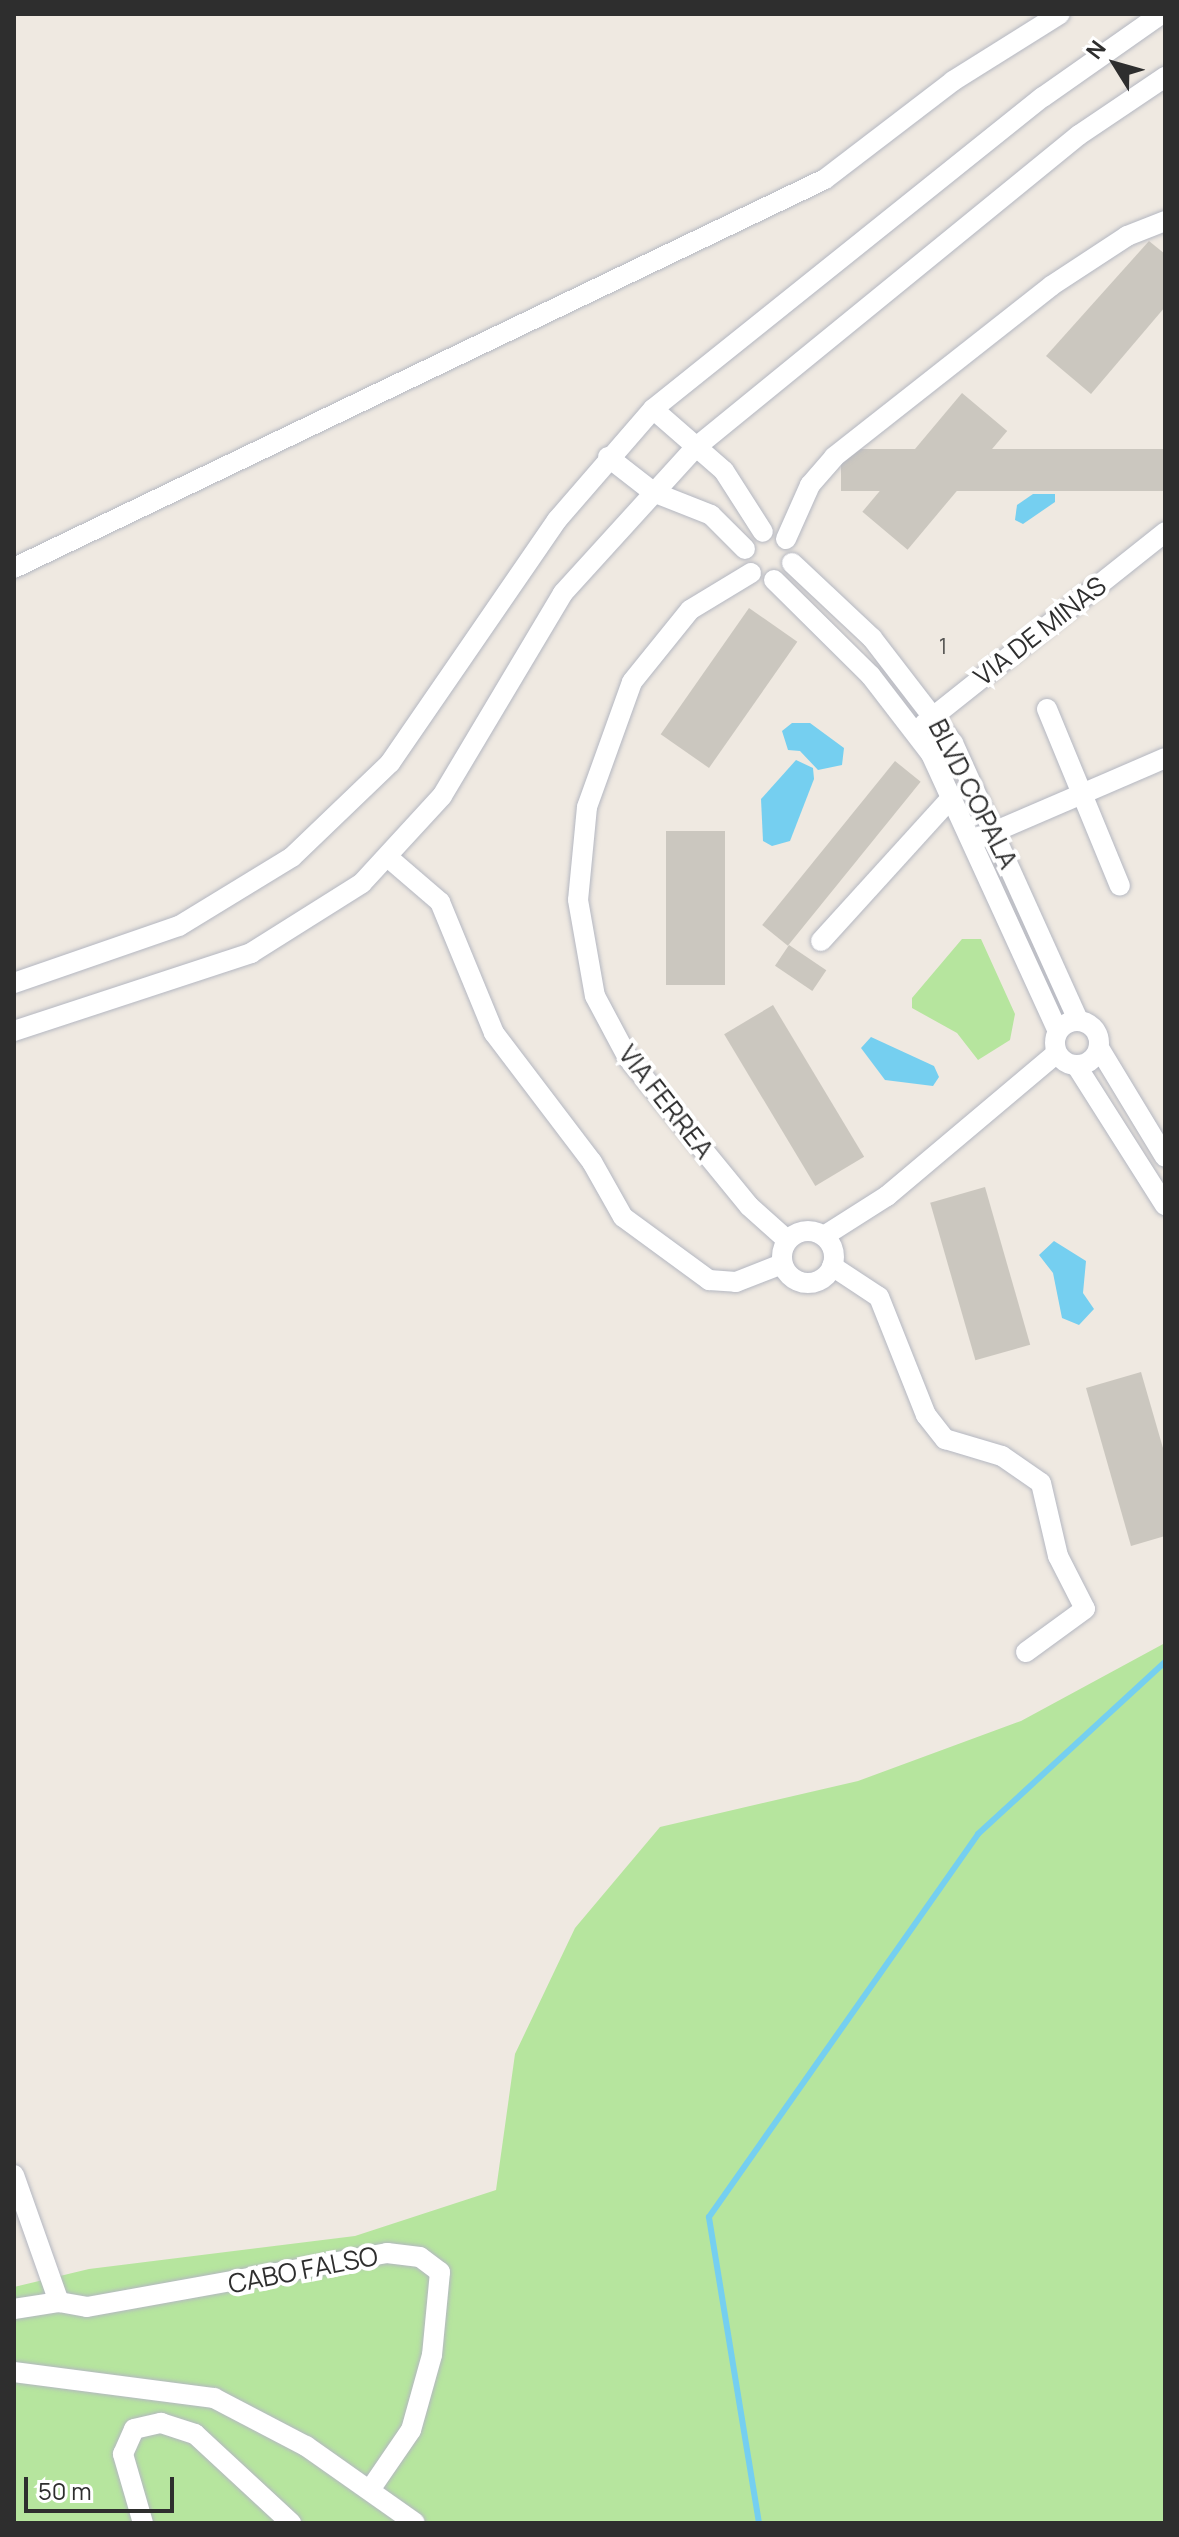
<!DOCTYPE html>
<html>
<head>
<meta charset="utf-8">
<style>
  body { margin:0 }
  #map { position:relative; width:1179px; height:2537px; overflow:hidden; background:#efe9e1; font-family:Manrope,sans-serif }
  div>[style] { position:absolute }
  .green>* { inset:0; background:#b6e59e }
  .water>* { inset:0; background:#75cff0 }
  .stream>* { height:6px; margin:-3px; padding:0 3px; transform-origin:3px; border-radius:3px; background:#75cff0 }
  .building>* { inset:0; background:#cbc7bf; transform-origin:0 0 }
  .roads { filter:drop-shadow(0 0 2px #b4b7c1) drop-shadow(0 0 2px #b4b7c1) }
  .minor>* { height:20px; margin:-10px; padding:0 10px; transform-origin:10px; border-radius:10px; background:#fff }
  .minor>.ring { margin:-10px; padding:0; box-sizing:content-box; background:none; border:20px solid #fff; border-radius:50% }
  span { translate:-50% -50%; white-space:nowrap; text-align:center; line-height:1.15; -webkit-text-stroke:8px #fff; paint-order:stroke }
  .number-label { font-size:22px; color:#555452 }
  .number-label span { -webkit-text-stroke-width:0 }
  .street-label { font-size:26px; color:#2e2e2e }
  .frame { position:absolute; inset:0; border:16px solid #2e2e2e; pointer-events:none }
  .north { position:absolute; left:1075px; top:24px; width:80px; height:80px; -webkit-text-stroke:6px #fff; paint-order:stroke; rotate:307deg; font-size:22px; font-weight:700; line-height:32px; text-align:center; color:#2e2e2e }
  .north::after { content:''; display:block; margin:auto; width:28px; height:36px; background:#2e2e2e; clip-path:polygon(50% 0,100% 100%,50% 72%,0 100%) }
  .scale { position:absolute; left:24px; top:2477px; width:150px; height:36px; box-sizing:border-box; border:4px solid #2e2e2e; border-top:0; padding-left:10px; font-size:24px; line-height:28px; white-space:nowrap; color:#2e2e2e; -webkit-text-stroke:6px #fff; paint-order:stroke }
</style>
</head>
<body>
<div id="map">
  <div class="green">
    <i style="clip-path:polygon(962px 939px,981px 939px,1015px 1014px,1010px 1040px,978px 1060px,957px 1033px,912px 1008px,912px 998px)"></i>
    <i style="clip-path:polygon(1165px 1643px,1165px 2523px,14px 2523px,14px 2287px,89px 2269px,355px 2236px,496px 2190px,515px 2054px,575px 1928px,660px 1827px,858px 1781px,1021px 1721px)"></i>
  </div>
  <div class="water">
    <i style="clip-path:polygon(1033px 494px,1055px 494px,1055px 502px,1023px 524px,1015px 520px,1017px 505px)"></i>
    <i style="clip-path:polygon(792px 723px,810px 723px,844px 748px,842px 765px,818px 770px,800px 751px,788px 750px,782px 731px)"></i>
    <i style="clip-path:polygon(796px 760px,813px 768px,814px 779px,790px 841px,772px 846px,763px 841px,761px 799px)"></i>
    <i style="clip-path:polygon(871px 1037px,934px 1066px,939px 1077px,933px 1086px,885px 1080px,861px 1048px)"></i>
    <i style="clip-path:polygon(1054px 1241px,1086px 1261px,1083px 1293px,1094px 1309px,1079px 1325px,1062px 1318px,1053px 1273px,1039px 1255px)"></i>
  </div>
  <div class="stream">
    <i style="left:759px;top:2523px;width:310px;rotate:-99.3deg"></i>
    <i style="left:709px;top:2217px;width:468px;rotate:-54.9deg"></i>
    <i style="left:978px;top:1834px;width:254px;rotate:-42.6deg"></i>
  </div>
  <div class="building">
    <i style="clip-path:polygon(1149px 241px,1165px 254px,1165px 307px,1091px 394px,1046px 356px)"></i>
    <i style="left:962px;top:393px;width:59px;height:155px;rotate:40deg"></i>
    <i style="left:1165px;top:449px;width:42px;height:324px;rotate:90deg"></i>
    <i style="left:749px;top:608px;width:59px;height:154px;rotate:35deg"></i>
    <i style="left:895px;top:761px;width:33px;height:211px;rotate:39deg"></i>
    <i style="left:666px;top:831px;width:59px;height:154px"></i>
    <i style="left:789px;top:945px;width:45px;height:25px;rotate:34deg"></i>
    <i style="left:773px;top:1005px;width:177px;height:57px;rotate:59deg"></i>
    <i style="left:985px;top:1187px;width:164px;height:57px;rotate:74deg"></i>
    <i style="clip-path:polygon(1141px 1372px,1165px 1455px,1165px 1536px,1131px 1546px,1086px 1388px)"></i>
  </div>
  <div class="roads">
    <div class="minor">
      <i style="left:653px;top:409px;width:94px;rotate:41.1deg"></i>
      <i style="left:724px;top:471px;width:72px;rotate:57.4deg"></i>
      <i style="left:608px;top:457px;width:57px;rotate:37.9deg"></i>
      <i style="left:653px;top:492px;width:62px;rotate:21.6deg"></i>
      <i style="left:711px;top:515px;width:48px;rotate:45deg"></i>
      <i style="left:786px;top:539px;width:59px;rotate:-66deg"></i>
      <i style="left:810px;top:485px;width:37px;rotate:-49deg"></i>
      <i style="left:834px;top:457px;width:276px;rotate:-38.2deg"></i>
      <i style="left:1051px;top:286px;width:91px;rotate:-33.3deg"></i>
      <i style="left:1127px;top:236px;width:41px;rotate:-21.5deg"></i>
      <i style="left:792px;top:563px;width:110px;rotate:43.2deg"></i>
      <i style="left:872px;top:638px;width:133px;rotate:52.4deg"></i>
      <i style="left:953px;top:743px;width:304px;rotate:65.7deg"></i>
      <i style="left:14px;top:568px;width:899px;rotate:-25.62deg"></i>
      <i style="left:825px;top:179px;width:161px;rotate:-37.4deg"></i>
      <i style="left:953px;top:81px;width:126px;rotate:-32.1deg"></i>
      <i style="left:751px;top:573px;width:71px;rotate:148.8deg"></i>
      <i style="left:690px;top:610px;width:92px;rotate:128.9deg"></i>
      <i style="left:632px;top:682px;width:133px;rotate:109.8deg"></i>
      <i style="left:587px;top:807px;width:93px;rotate:95.5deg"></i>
      <i style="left:578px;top:900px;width:97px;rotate:80deg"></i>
      <i style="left:595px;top:996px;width:70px;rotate:62deg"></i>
      <i style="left:628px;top:1058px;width:191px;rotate:50.7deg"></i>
      <i style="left:749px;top:1206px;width:51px;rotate:41.8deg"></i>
      <i style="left:774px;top:580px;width:136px;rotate:44.7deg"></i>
      <i style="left:871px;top:676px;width:98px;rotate:52.4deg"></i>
      <i style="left:931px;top:754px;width:305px;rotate:65.4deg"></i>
      <i style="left:1047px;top:709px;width:191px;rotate:67.6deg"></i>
      <i style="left:924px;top:724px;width:308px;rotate:-38.5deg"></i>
      <i style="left:982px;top:837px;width:199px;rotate:-23.3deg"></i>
      <i style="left:390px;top:859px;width:66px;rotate:40.7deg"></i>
      <i style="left:440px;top:902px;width:142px;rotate:67.6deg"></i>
      <i style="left:494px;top:1033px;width:162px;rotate:52.8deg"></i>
      <i style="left:592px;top:1162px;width:63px;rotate:60.6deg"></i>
      <i style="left:623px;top:1217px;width:107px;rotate:36.2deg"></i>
      <i style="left:709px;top:1280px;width:27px;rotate:4deg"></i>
      <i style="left:736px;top:1282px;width:49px;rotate:-21.4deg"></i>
      <i style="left:821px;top:941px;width:193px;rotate:-47.7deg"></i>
      <i style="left:14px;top:983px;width:175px;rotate:-19.1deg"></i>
      <i style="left:179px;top:926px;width:132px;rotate:-31.4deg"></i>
      <i style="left:292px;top:857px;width:136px;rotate:-43.8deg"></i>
      <i style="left:390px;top:763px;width:295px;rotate:-55.5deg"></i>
      <i style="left:557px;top:520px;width:147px;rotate:-49.1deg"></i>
      <i style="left:653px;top:409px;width:499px;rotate:-38.7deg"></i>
      <i style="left:1043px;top:97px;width:144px;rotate:-35.1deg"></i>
      <i class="ring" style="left:1055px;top:1021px;width:24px;height:24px"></i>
      <i style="left:14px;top:1031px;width:250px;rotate:-18.2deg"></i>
      <i style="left:251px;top:953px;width:131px;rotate:-32.2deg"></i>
      <i style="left:362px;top:883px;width:118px;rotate:-47.4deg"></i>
      <i style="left:442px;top:796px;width:236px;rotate:-59.2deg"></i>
      <i style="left:563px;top:593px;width:196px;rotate:-47.7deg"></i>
      <i style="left:695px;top:448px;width:495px;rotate:-39.2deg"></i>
      <i style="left:1079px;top:135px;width:104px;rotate:-34deg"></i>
      <i style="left:1099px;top:1048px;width:127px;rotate:58.8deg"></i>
      <i style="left:1076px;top:1065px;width:166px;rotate:57.6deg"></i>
      <i class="ring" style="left:782px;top:1231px;width:32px;height:32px"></i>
      <i style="left:824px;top:1236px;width:75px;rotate:-32.4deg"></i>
      <i style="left:887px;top:1196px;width:222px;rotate:-40.1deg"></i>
      <i style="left:832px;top:1266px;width:56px;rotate:33.4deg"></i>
      <i style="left:879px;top:1297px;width:127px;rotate:68.3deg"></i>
      <i style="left:926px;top:1415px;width:31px;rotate:52deg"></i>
      <i style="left:945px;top:1439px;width:59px;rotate:16.6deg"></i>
      <i style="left:1002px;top:1456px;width:47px;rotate:34.7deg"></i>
      <i style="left:1041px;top:1483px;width:75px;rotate:76.9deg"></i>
      <i style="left:1058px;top:1556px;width:59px;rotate:63deg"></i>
      <i style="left:1085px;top:1609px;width:73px;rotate:143.9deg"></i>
      <i style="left:14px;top:2175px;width:135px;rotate:70.5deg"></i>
      <i style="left:59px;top:2302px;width:28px;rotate:10deg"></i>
      <i style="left:87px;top:2307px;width:305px;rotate:-10.2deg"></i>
      <i style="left:387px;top:2253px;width:33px;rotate:7deg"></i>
      <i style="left:420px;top:2257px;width:25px;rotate:37deg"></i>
      <i style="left:440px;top:2272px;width:83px;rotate:95.5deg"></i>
      <i style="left:432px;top:2355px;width:78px;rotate:105.6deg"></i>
      <i style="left:411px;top:2430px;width:69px;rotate:124.4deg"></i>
      <i style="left:14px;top:2309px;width:46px;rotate:-8.8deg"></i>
      <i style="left:14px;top:2372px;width:202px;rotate:7.4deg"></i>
      <i style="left:214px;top:2398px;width:104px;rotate:27.6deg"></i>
      <i style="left:306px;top:2446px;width:133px;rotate:35.2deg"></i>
      <i style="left:143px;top:2523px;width:72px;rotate:-106.2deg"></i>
      <i style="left:123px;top:2454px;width:27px;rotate:-66deg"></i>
      <i style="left:134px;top:2429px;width:28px;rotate:-13deg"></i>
      <i style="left:161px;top:2423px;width:36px;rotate:18deg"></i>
      <i style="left:195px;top:2434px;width:131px;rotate:42.8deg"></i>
    </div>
  </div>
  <div class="number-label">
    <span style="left:943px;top:647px">1</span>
  </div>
  <div class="street-label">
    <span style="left:1040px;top:631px;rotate:-38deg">VIA DE MINAS</span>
    <span style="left:973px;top:794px;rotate:63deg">BLVD COPALA</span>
    <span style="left:666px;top:1102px;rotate:52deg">VIA FERREA</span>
    <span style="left:303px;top:2270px;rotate:-11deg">CABO FALSO</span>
  </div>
  <div class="frame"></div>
  <div class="north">N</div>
  <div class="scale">50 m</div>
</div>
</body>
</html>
